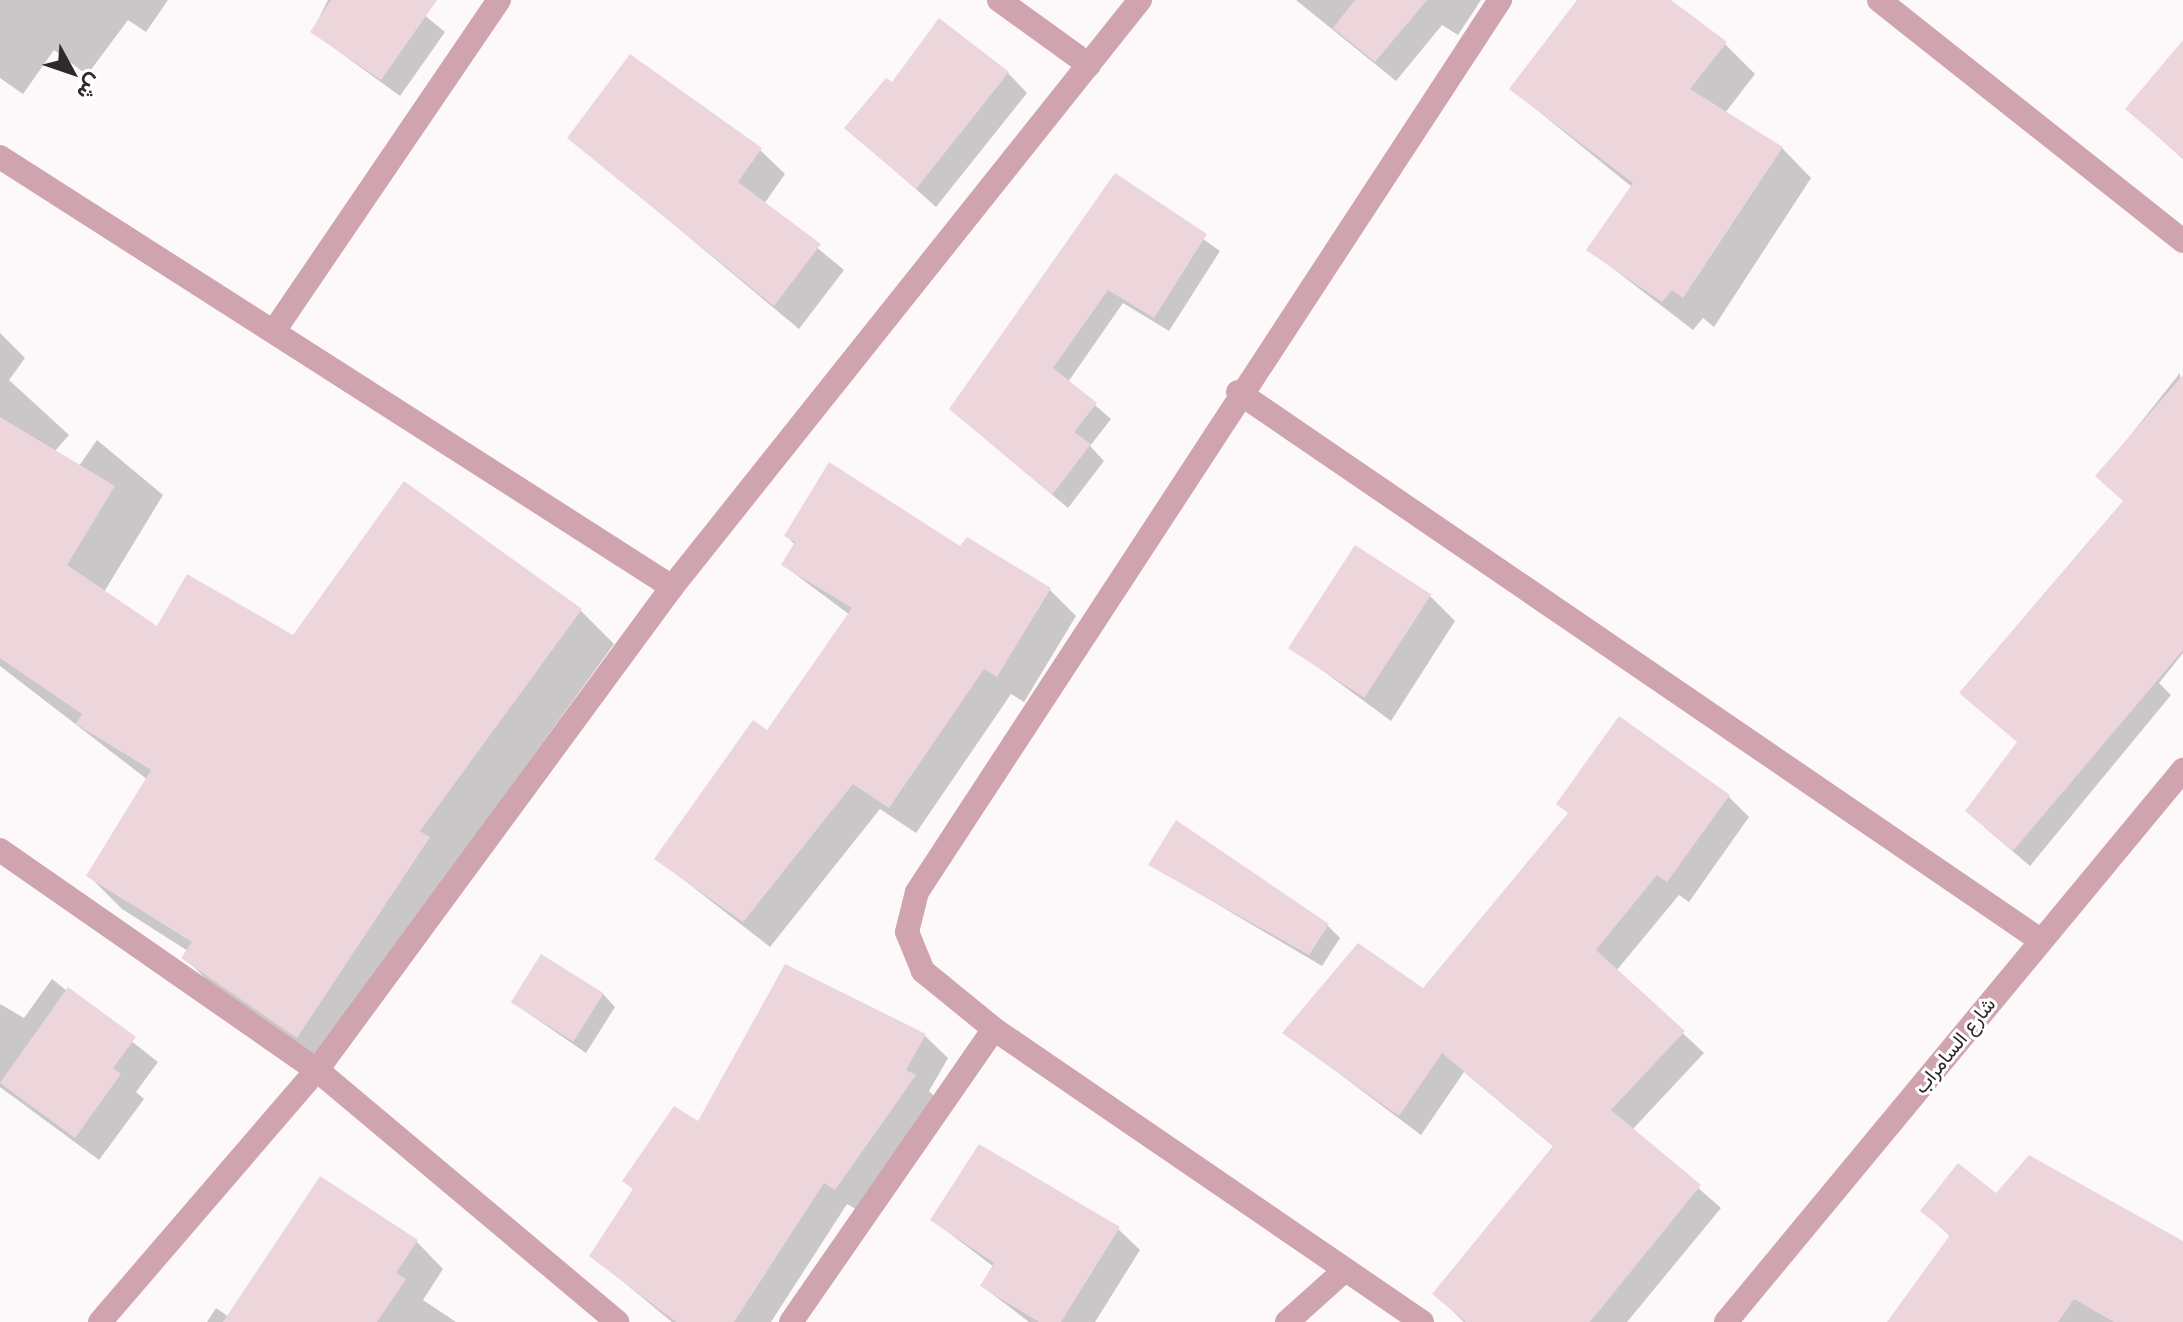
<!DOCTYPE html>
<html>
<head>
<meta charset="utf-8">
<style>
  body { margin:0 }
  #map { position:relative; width:2183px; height:1322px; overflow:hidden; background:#fdf9fa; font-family:"IBM Plex Sans",Vazirmatn,sans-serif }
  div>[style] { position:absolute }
  .shadow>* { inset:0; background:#0003 }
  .building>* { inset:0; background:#ecd6db; transform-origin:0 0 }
  .minor>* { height:24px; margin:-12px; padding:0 12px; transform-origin:12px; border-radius:12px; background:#d0a4ae }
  span { translate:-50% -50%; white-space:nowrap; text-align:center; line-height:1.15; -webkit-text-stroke:6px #fff; paint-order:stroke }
  .street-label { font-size:20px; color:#30282a }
  .north { position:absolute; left:32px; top:32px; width:80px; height:80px; -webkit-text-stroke:6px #fff; paint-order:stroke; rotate:130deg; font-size:22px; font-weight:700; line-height:32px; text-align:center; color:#30282a }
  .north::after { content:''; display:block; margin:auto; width:28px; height:36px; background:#30282a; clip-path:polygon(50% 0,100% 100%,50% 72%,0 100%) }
</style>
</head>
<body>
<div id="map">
  <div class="shadow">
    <i style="clip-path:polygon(0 0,168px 0,146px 32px,128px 20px,87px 75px,54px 50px,23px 94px,0 78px)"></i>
    <i style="clip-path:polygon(328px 0,406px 0,445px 32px,400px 96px,312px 32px)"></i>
    <i style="clip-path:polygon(1296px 0,1481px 0,1458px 35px,1442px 25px,1396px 81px)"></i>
    <i style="clip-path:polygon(1579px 0,1667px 0,1725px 44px,1755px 74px,1725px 113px,1782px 148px,1811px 178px,1714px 327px,1703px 318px,1693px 330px,1589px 250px,1632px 187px,1511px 89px)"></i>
    <i style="clip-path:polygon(2183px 43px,2183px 159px,2127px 109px)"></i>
    <i style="clip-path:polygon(1008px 73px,1027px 93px,936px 207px,847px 128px,892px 85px)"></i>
    <i style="clip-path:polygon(570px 138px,760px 150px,785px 174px,764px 204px,844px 270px,799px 329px)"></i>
    <i style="clip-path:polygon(1115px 176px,1220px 251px,1169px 331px,1123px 303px,1068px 382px,1111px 419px,1090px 446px,1104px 461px,1068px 508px,967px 423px)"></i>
    <i style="clip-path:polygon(0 333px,25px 358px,9px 380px,69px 435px,54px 452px,79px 466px,97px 440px,163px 495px,104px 592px,158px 629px,294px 637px,580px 610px,614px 644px,454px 865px,331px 1070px,218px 991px,184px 957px,188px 951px,122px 909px,88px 875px,148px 780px,0 666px)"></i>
    <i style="clip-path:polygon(2180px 373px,2183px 653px,2159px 683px,2171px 695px,2030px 866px,1984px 827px,2019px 743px,1962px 693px,2125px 502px,2098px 476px)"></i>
    <i style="clip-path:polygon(787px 536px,961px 549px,968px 540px,1050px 590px,1076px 616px,1024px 702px,1011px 694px,916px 833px,880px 809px,770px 947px,657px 859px,768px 732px,850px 615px,783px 565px,795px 545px)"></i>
    <i style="clip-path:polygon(1430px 596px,1455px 621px,1391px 721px,1292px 648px)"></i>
    <i style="clip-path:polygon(1728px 796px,1749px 817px,1689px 902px,1679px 895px,1616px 971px,1704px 1053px,1632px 1130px,1721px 1208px,1627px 1322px,1464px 1322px,1435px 1294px,1554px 1147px,1464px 1072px,1421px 1135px,1285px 1033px,1424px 990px)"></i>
    <i style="clip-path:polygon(1151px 865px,1327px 925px,1340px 938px,1322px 966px)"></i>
    <i style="clip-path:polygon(52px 979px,158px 1062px,136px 1092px,144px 1099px,99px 1160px,0 1087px,0 1004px,24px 1018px)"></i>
    <i style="clip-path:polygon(603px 994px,615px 1007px,586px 1053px,512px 1002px)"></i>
    <i style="clip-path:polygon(925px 1036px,948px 1058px,929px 1091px,938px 1100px,859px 1211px,847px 1204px,771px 1322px,672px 1322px,592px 1256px,634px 1191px,625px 1181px,699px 1124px)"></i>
    <i style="clip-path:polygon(1996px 1196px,2183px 1244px,2183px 1322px,1890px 1322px,1951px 1237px,1923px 1211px)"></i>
    <i style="clip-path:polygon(932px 1220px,1118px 1229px,1140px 1250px,1095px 1322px,1029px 1322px,982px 1286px,994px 1267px)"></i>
    <i style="clip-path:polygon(417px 1242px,443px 1269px,423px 1300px,456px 1322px,207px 1322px,216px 1308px,229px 1317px)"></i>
  </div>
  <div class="building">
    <i style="clip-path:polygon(331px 0,437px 0,381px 80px,310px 32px)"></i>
    <i style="clip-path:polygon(1355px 0,1427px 0,1375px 62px,1333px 28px)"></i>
    <i style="clip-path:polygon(1577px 0,1671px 0,1727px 42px,1690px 89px,1783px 147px,1683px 298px,1672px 290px,1662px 302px,1586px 250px,1633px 183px,1509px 89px)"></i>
    <i style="clip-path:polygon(939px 18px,1009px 72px,916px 189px,844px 128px,886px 78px,892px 82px)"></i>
    <i style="clip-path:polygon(2183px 40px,2183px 158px,2125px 109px)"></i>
    <i style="clip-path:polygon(630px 54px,762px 148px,738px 182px,821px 244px,774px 306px,567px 138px)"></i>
    <i style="clip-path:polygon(1115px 173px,1207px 234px,1154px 318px,1108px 290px,1053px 368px,1097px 403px,1074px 432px,1091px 444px,1052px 495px,949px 409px)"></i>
    <i style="clip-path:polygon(2183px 375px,2183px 650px,2013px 851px,1965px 811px,2017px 742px,1959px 693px,2123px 501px,2095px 476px)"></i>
    <i style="clip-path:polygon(0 417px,115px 486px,67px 565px,157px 626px,187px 574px,293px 635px,404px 481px,582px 609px,420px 831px,430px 837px,297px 1038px,181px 958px,192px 942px,86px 876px,151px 770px,76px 724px,82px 714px,0 658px)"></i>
    <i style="clip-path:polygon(829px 462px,960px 546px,967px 537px,1051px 588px,997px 677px,984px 669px,889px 808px,853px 784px,743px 922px,654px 859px,753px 720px,767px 730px,852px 608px,781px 565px,795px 542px,784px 536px)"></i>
    <i style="left:1355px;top:545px;width:91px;height:123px;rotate:33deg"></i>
    <i style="clip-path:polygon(1619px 716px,1730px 795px,1667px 882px,1657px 875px,1596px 950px,1685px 1031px,1611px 1110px,1701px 1185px,1590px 1322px,1466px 1322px,1432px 1294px,1553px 1146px,1442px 1053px,1399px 1116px,1282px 1033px,1358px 943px,1423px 988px,1568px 813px,1556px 804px)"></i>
    <i style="clip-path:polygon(1176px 820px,1329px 924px,1309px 955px,1148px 865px)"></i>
    <i style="left:541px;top:954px;width:74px;height:57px;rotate:32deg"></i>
    <i style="clip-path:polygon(785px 964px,926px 1034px,906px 1070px,916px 1075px,835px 1190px,824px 1183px,734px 1322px,676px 1322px,589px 1256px,633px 1189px,622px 1181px,674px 1106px,698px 1121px)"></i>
    <i style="clip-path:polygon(68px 987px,136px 1037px,113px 1068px,121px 1074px,75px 1138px,0 1083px)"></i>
    <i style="clip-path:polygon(979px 1144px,1120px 1227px,1061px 1322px,1039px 1322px,980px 1286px,994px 1263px,930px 1220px)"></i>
    <i style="clip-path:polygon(2029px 1155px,2183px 1241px,2183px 1322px,2114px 1322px,2074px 1299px,2058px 1322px,1887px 1322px,1950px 1235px,1920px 1211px,1958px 1163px,1996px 1193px)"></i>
    <i style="clip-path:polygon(320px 1176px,418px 1240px,396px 1273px,406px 1279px,377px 1322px,223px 1322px)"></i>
  </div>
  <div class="minor">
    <i style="left:999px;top:0;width:111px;rotate:35.8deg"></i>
    <i style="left:1879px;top:0;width:388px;rotate:38.4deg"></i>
    <i style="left:0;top:157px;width:798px;rotate:32.61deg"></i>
    <i style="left:276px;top:328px;width:397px;rotate:-55.8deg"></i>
    <i style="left:1238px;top:392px;width:971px;rotate:34.34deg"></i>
    <i style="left:0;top:850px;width:386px;rotate:34.8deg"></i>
    <i style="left:317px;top:1070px;width:392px;rotate:40deg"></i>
    <i style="left:100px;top:1322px;width:333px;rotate:-49.3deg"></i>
    <i style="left:317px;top:1070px;width:599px;rotate:-53.68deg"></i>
    <i style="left:672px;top:587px;width:751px;rotate:-51.44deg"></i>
    <i style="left:791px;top:1322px;width:356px;rotate:-55.3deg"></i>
    <i style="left:1287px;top:1322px;width:78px;rotate:-41.9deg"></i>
    <i style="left:1422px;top:1322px;width:519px;rotate:-145.61deg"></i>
    <i style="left:994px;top:1029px;width:92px;rotate:-140.8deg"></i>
    <i style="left:923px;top:971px;width:42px;rotate:-112.3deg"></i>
    <i style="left:907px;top:932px;width:41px;rotate:-76deg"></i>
    <i style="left:917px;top:892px;width:1066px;rotate:-56.83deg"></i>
    <i style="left:1726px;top:1322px;width:717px;rotate:-50.38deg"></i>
  </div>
  <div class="street-label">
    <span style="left:1954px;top:1045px;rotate:-51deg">شارع السامراب</span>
  </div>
  <div class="north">ش</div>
</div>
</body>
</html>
